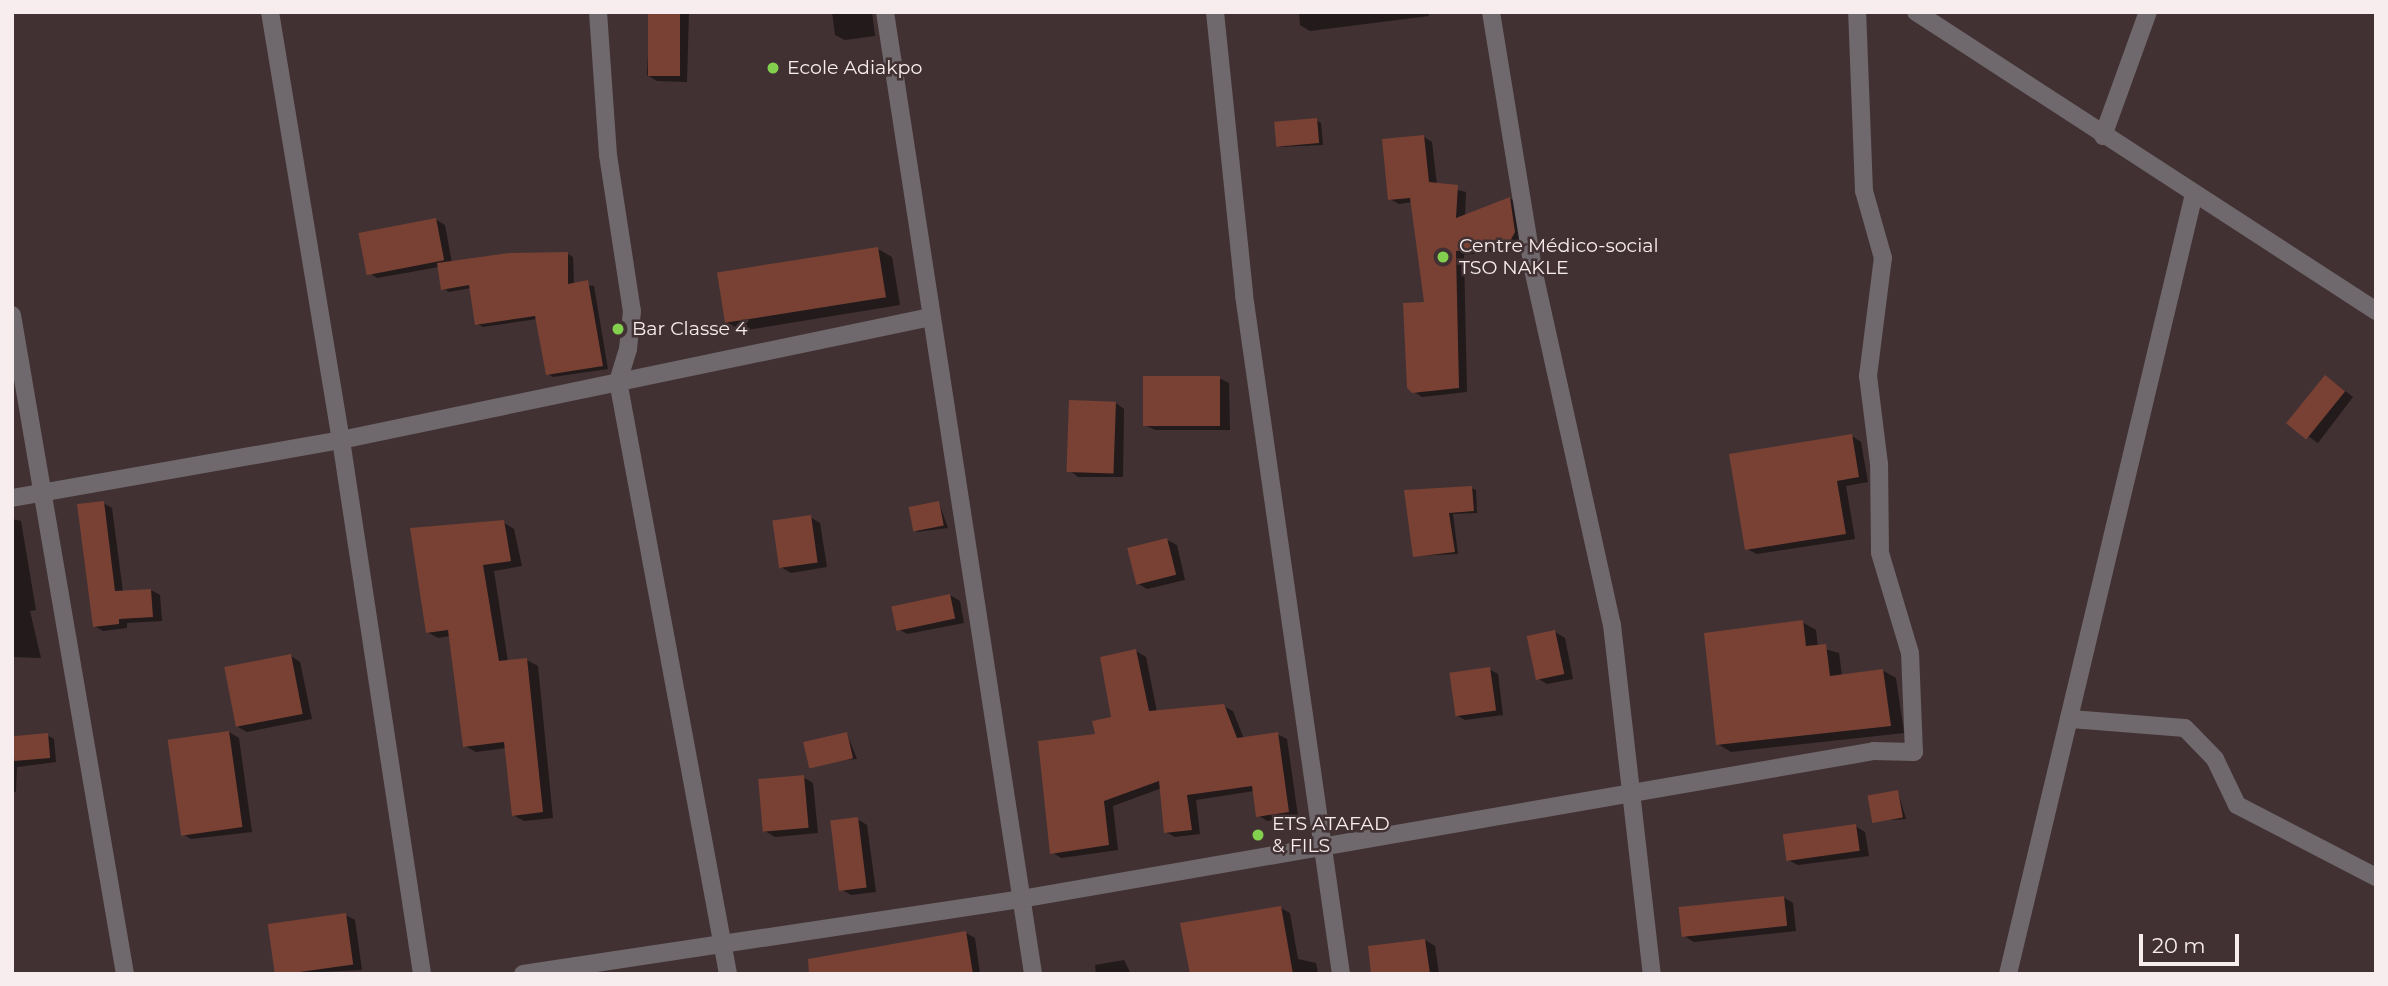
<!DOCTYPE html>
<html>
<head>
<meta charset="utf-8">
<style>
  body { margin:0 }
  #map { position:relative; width:2388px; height:986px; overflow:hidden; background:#413133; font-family:Montserrat,sans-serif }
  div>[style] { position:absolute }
  .shadow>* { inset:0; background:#0007 }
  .building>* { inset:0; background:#784134; transform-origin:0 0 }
  .minor>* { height:18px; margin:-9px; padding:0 9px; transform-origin:9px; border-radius:9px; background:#6f686c }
  .dots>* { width:19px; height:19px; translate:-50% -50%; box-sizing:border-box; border:4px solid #413133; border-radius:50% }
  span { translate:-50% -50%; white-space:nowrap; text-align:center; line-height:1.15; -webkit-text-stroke:5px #413133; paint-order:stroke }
  .poi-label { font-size:19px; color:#f7ecee }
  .left { translate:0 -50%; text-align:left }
  .frame { position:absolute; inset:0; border:14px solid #f7ecee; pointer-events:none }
  .scale { position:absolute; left:2139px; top:934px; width:100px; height:32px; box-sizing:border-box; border:4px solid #f7ecee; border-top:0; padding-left:9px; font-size:21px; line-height:24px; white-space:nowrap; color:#f7ecee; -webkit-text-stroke:5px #413133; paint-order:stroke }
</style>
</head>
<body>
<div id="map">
  <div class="shadow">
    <i style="clip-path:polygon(650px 12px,689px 12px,687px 82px,657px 81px,647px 75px)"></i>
    <i style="clip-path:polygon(832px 12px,872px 12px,875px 36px,845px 40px,835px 35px)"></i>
    <i style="clip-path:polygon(1299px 12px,1428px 12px,1429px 16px,1310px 31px,1300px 25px)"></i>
    <i style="clip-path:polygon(1316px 120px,1321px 123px,1323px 145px,1279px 147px)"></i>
    <i style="clip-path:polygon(1424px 137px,1432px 142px,1437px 185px,1466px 192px,1465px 217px,1509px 198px,1518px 203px,1523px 237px,1517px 249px,1464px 255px,1467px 392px,1422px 397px,1413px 391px,1426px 304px,1413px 202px,1399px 204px,1390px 199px)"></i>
    <i style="clip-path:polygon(435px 219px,445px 225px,452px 263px,568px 254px,573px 257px,574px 284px,594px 286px,608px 369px,553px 377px,547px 373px,537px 319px,483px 327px,477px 324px,471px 288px,449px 292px,443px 288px,439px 267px,377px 278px,368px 272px)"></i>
    <i style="clip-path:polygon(878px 249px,892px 257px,900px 305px,741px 331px,727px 322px)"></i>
    <i style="clip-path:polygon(1219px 378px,1229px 383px,1230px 430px,1155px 430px,1145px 425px)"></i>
    <i style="clip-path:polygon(2335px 383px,2353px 397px,2318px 443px,2290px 424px)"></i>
    <i style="clip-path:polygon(1116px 403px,1124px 409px,1123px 477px,1078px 477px,1070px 471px)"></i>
    <i style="clip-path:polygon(1852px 436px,1861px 442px,1868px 482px,1846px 486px,1855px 539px,1757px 554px,1747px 549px)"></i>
    <i style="clip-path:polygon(1471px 488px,1476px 490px,1477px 513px,1453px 514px,1458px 554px,1414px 556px,1406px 492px)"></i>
    <i style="clip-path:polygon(103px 503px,112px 508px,123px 592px,151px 590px,160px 595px,162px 621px,127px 623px,127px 628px,103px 631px,94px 626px)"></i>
    <i style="clip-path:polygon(939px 503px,948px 528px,916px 532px)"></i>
    <i style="clip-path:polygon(810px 517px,820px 523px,827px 567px,791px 573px,781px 567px)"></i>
    <i style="clip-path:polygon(12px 519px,21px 521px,36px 610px,30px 611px,41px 658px,12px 657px)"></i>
    <i style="clip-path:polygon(503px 522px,514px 529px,522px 566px,494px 571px,508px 662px,527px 660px,538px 666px,553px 818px,524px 821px,513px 815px,506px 748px,476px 752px,465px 746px,450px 636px,438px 638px,427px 632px)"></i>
    <i style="clip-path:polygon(1167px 540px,1177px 545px,1185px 580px,1147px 589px,1137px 583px)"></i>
    <i style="clip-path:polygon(950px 595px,960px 601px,964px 623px,907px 634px,897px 628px)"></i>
    <i style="clip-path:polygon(1802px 622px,1816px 630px,1818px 647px,1839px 653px,1842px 676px,1882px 670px,1896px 678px,1904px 733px,1731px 752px,1718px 744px)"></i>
    <i style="clip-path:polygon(1555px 632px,1565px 638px,1573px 679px,1547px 684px,1537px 678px)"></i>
    <i style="clip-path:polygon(1136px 651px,1146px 657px,1157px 712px,1223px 706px,1233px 711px,1244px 739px,1277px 734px,1287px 739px,1298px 816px,1267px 821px,1258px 815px,1254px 791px,1196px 800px,1200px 834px,1175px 837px,1166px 832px,1162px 788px,1113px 806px,1118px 850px,1061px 858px,1052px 852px,1098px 736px,1113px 719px)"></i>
    <i style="clip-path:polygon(291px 656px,300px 662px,312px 719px,247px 732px,238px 727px)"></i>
    <i style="clip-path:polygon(1489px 669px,1498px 674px,1503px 715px,1465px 720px,1456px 715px)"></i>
    <i style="clip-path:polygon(229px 732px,239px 738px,252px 832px,191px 839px,181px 833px)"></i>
    <i style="clip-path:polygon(847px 734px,857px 759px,807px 762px)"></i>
    <i style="clip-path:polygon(47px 735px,54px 739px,56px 762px,17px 767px,16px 792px,12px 792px,12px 739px)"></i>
    <i style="clip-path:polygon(803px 777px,813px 783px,818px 833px,775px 837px,765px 831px)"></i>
    <i style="clip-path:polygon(1898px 792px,1906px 819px,1873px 821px)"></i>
    <i style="clip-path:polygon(857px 819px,867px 825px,876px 892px,851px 895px,841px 889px)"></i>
    <i style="clip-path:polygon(1855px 826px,1865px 832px,1869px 856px,1798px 865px,1788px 860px)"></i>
    <i style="clip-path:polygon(1783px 897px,1793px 903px,1796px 931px,1694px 942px,1684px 936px)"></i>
    <i style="clip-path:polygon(1281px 908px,1290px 913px,1298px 959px,1316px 963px,1318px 974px,1193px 974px)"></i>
    <i style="clip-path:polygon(345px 915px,355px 920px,362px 970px,277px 974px)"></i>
    <i style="clip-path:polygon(966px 933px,975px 938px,980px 974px,822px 974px)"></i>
    <i style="clip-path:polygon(1425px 940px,1435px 946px,1439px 974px,1373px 974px)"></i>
    <i style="clip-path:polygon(1124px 960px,1131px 974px,1096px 974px,1095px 965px)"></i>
  </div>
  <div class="building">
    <i style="left:648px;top:12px;width:32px;height:64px"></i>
    <i style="left:1317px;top:118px;width:25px;height:43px;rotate:85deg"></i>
    <i style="clip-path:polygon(1424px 135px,1429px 182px,1458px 185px,1456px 218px,1510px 197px,1515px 232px,1508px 245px,1456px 251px,1459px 388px,1412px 393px,1407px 388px,1403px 303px,1424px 302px,1410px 198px,1388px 200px,1382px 139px)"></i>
    <i style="left:436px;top:218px;width:43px;height:79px;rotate:79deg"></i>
    <i style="left:878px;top:247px;width:51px;height:163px;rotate:81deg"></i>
    <i style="clip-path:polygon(568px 252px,568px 284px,588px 280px,603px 366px,546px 375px,535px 316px,475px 325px,469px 285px,441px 290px,437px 263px,509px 253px)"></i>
    <i style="left:2325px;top:375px;width:26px;height:62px;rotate:39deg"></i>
    <i style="left:1143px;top:376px;width:77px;height:50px"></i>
    <i style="left:1069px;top:400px;width:47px;height:72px;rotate:2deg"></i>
    <i style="clip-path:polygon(1852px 434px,1859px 477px,1837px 481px,1846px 534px,1745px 550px,1729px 454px)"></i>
    <i style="clip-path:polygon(1472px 486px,1474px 511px,1449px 513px,1455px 552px,1413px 557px,1404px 490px)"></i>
    <i style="clip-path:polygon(104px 501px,115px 591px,151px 589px,153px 617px,119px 619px,119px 624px,93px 627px,77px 504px)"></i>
    <i style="left:939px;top:501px;width:25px;height:31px;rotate:79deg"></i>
    <i style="left:811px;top:515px;width:48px;height:39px;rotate:82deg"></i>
    <i style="clip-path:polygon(504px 520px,511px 561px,483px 565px,499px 661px,527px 658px,543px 812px,512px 816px,504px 742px,463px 747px,448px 630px,426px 633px,410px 528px)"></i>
    <i style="left:1167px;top:538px;width:38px;height:41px;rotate:76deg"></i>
    <i style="left:950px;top:594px;width:25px;height:60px;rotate:78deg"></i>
    <i style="clip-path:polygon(1803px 620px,1806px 646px,1826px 644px,1830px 676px,1883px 669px,1891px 726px,1716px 745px,1704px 633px)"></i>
    <i style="left:1555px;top:630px;width:45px;height:29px;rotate:78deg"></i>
    <i style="clip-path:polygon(1136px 649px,1149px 711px,1224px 704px,1237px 738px,1278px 732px,1289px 812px,1256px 817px,1252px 786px,1187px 795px,1192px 830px,1164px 833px,1159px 781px,1104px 801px,1109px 845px,1050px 854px,1038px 741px,1095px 734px,1092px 721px,1111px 717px,1100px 657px)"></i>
    <i style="left:291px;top:654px;width:61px;height:68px;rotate:79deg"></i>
    <i style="left:1490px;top:667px;width:44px;height:41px;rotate:82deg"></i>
    <i style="left:229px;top:731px;width:97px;height:62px;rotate:82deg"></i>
    <i style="left:847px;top:732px;width:27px;height:45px;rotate:77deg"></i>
    <i style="left:48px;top:733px;width:25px;height:36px;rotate:85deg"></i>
    <i style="left:804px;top:775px;width:53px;height:46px;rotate:85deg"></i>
    <i style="left:1898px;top:790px;width:28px;height:31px;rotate:80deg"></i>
    <i style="left:858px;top:817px;width:71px;height:28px;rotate:83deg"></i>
    <i style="left:1856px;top:824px;width:27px;height:74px;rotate:82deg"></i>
    <i style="left:1784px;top:896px;width:30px;height:106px;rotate:84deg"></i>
    <i style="clip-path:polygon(1281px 906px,1293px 974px,1190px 974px,1180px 923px)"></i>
    <i style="left:346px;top:913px;width:52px;height:79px;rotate:82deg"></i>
    <i style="clip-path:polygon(966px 931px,973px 974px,809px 974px,808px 959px)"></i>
    <i style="clip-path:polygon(1425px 939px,1430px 974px,1371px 974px,1368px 946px)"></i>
  </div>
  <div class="minor">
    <i style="left:270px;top:12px;width:434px;rotate:80.6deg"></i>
    <i style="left:341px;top:440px;width:540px;rotate:81.37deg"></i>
    <i style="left:598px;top:12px;width:143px;rotate:86deg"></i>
    <i style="left:608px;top:155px;width:158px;rotate:81.3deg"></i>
    <i style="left:632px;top:311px;width:38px;rotate:96deg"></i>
    <i style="left:628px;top:349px;width:34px;rotate:107deg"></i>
    <i style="left:618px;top:381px;width:603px;rotate:79.49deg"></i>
    <i style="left:885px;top:12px;width:973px;rotate:81.25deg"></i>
    <i style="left:1215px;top:12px;width:284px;rotate:84.1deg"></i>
    <i style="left:1244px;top:295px;width:686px;rotate:81.87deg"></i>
    <i style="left:1491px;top:12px;width:260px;rotate:80.7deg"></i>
    <i style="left:1533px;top:269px;width:365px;rotate:77.5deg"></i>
    <i style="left:1612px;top:625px;width:351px;rotate:83.5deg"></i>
    <i style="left:1916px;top:12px;width:549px;rotate:33.02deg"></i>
    <i style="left:2103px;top:136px;width:132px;rotate:-70.1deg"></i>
    <i style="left:12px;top:315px;width:669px;rotate:80.27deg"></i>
    <i style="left:12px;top:498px;width:334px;rotate:-10deg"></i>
    <i style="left:341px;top:440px;width:603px;rotate:-11.78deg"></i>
    <i style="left:2071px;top:719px;width:114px;rotate:4.5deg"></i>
    <i style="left:2185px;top:728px;width:43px;rotate:45.9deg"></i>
    <i style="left:2215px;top:759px;width:51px;rotate:64.4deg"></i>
    <i style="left:2237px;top:805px;width:157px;rotate:27.4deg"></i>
    <i style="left:523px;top:974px;width:504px;rotate:-8.56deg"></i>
    <i style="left:1021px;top:899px;width:866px;rotate:-9.84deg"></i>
    <i style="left:1874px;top:751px;width:40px;rotate:1.4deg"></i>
    <i style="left:1914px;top:752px;width:99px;rotate:-92.3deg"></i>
    <i style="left:1910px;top:653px;width:104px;rotate:-106.7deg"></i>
    <i style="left:1880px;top:553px;width:89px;rotate:-90.6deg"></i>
    <i style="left:1879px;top:464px;width:89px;rotate:-97.1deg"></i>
    <i style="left:1868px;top:376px;width:119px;rotate:-82.8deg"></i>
    <i style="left:1883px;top:258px;width:70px;rotate:-105.8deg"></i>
    <i style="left:1864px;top:191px;width:179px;rotate:-92.2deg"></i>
    <i style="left:2008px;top:974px;width:802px;rotate:-76.59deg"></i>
  </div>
  <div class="dots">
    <i style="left:773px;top:68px;background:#83d04f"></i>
    <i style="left:1443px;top:257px;background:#83d04f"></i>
    <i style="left:618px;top:329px;background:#83d04f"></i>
    <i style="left:1258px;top:835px;background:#83d04f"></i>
  </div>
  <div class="poi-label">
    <span class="left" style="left:787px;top:68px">Ecole Adiakpo</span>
    <span class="left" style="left:1459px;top:257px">Centre Médico-social<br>TSO NAKLE</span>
    <span class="left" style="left:632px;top:329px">Bar Classe 4</span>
    <span class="left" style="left:1272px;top:835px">ETS ATAFAD<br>&amp; FILS</span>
  </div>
  <div class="frame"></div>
  <div class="scale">20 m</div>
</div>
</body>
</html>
